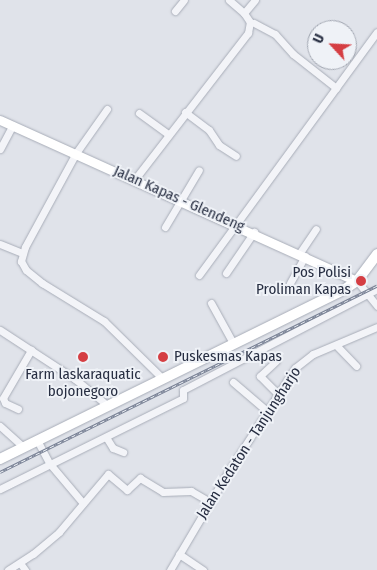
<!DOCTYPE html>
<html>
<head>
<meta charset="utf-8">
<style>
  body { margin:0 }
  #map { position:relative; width:377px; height:570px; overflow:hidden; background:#e0e3ea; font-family:"Fira Sans Condensed",sans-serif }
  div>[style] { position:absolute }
  .roads { filter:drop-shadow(0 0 1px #a8adb8) drop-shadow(0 0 1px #a8adb8) }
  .minor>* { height:7px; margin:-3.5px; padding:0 3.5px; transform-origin:3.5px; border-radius:3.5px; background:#f3f4f8 }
  .major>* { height:9px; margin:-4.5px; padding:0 4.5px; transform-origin:4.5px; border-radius:4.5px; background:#fff }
  .highway>* { height:10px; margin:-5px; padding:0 5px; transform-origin:5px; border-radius:5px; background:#fff }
  .rail>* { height:3px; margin-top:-1.5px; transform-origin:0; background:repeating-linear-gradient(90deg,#eff2f7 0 4px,#788094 0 8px); box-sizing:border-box; border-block:1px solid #788094 }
  .dots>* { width:14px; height:14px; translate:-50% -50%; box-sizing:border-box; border:2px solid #eff2f7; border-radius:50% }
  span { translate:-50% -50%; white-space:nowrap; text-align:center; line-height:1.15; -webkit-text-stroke:4px #eff2f7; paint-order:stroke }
  .street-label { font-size:15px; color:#272e42 }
  .poi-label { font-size:15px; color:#272e42 }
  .right { translate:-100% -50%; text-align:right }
  .left { translate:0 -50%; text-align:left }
  .north { position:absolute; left:307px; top:20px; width:50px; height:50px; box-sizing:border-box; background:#eff2f7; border:1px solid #9fa4af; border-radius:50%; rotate:295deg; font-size:14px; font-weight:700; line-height:20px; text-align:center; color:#272e42 }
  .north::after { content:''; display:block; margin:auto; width:18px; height:22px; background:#d53e43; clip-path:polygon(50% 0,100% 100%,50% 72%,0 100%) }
</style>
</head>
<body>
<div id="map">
  <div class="roads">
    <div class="minor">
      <i style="left:229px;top:0;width:20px;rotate:41deg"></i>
      <i style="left:175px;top:11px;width:14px;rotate:-51deg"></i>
      <i style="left:254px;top:23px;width:24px;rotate:28deg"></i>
      <i style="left:275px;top:34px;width:27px;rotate:48deg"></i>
      <i style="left:293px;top:54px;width:55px;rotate:38.3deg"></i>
      <i style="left:107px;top:109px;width:54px;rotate:125.2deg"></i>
      <i style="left:76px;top:153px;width:107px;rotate:118.5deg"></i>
      <i style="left:25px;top:247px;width:15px;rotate:106deg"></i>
      <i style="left:21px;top:261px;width:10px;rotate:61deg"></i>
      <i style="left:26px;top:270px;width:21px;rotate:39deg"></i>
      <i style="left:42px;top:283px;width:73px;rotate:31.5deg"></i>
      <i style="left:104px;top:321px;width:81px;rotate:44.5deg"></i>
      <i style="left:185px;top:112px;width:30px;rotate:37deg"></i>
      <i style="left:209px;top:130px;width:18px;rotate:56deg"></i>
      <i style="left:219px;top:145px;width:20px;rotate:33deg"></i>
      <i style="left:139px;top:113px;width:36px;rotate:36deg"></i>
      <i style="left:0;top:149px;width:27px;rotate:-62deg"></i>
      <i style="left:135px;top:179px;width:185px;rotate:-52.3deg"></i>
      <i style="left:248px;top:33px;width:11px;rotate:-80deg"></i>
      <i style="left:250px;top:22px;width:11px;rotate:-124deg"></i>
      <i style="left:244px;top:13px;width:17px;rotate:-50deg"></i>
      <i style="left:165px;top:227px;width:66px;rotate:-59.2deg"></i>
      <i style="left:0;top:244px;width:24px;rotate:22deg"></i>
      <i style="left:299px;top:254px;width:30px;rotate:-56deg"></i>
      <i style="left:226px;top:273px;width:50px;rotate:-55.7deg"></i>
      <i style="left:199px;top:275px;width:301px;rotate:-53.8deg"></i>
      <i style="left:357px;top:281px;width:32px;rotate:51deg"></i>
      <i style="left:290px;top:283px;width:31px;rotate:-61deg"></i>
      <i style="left:211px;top:303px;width:46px;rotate:61.2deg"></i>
      <i style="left:0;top:330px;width:90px;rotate:33.2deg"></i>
      <i style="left:75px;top:379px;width:41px;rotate:39.1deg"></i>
      <i style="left:336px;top:345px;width:29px;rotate:46deg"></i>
      <i style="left:276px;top:361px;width:22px;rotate:137deg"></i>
      <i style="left:260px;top:376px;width:25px;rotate:45deg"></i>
      <i style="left:233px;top:382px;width:45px;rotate:40.5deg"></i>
      <i style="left:18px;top:409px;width:14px;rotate:-155deg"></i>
      <i style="left:5px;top:403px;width:5px;rotate:-112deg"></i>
      <i style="left:3px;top:398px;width:56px;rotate:-59.7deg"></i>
      <i style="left:0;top:426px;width:31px;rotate:42deg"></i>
      <i style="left:106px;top:437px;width:13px;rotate:58deg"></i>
      <i style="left:113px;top:448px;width:11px;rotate:22deg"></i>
      <i style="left:37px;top:440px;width:27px;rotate:62deg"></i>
      <i style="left:50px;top:464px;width:51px;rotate:49.8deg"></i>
      <i style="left:0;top:489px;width:204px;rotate:-26.4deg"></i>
      <i style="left:183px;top:398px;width:8px;rotate:-90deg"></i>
      <i style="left:183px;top:390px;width:219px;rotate:-27.5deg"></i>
      <i style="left:179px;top:554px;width:29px;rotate:34deg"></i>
      <i style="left:20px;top:563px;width:9px;rotate:54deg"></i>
      <i style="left:8px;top:570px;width:30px;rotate:-33deg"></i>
      <i style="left:33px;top:554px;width:34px;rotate:-40deg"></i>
      <i style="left:59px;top:532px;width:76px;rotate:-49.8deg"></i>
      <i style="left:108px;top:474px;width:25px;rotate:40deg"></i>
      <i style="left:127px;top:490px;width:18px;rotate:-43deg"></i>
      <i style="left:140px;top:478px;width:27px;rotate:31deg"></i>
      <i style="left:163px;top:492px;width:28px;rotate:-2deg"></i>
      <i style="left:191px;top:491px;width:22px;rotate:30deg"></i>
      <i style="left:170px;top:570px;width:114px;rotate:-59.4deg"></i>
      <i style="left:228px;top:472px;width:124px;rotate:-57.2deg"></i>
      <i style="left:295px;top:368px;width:23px;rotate:-38deg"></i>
      <i style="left:313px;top:354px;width:69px;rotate:-22.9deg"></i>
    </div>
    <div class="major">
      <i style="left:0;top:120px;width:392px;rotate:24.3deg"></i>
    </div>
    <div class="highway">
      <i style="left:0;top:459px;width:385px;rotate:-26.2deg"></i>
      <i style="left:345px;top:289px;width:14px;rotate:-34deg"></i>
      <i style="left:357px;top:281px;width:34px;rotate:-53deg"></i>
    </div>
  </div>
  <div class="rail">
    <i style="left:0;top:472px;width:420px;rotate:-26.3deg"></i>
  </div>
  <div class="dots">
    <i style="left:361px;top:281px;background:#d53e43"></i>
    <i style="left:83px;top:357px;background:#d53e43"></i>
    <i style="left:163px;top:357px;background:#d53e43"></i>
  </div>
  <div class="street-label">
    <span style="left:179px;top:199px;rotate:24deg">Jalan Kapas - Glendeng</span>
    <span style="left:249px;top:443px;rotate:-57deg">Jalan Kedaton - Tanjungharjo</span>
  </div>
  <div class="poi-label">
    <span class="right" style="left:351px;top:281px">Pos Polisi<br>Proliman Kapas</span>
    <span class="left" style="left:174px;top:357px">Puskesmas Kapas</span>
    <span style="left:83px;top:383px">Farm laskaraquatic<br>bojonegoro</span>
  </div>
  <div class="north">U</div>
</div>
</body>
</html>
